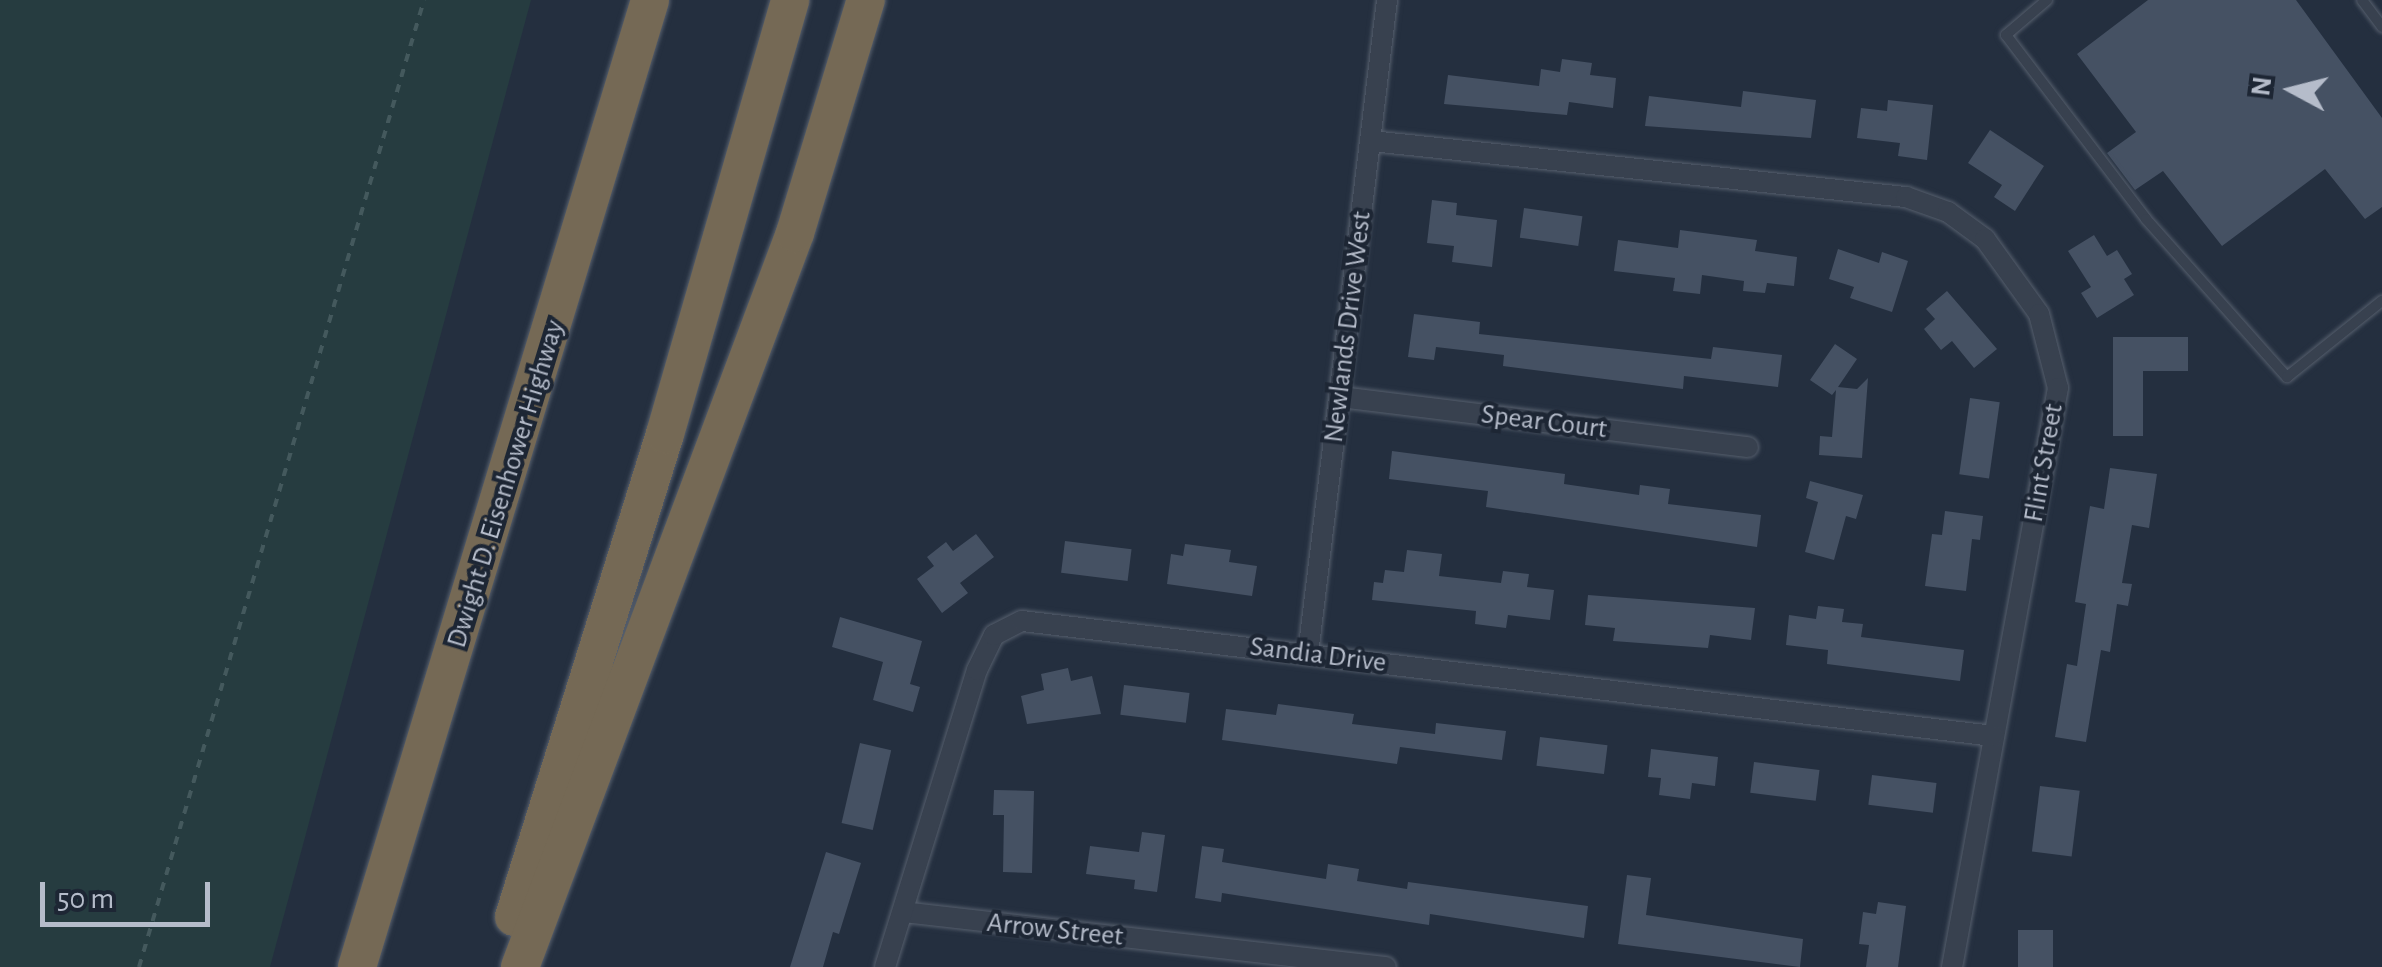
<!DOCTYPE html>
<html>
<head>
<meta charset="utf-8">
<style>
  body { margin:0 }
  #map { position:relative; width:2382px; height:967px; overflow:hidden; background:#242f3f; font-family:"Alegreya Sans",sans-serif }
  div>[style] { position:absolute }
  .green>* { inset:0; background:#263c40 }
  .building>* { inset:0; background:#455163; transform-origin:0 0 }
  .path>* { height:4px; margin-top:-2px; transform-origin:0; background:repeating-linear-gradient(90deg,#44595d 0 8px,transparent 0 16px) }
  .roads { filter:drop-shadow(0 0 2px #565f6d) drop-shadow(0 0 2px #565f6d) }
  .lane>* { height:10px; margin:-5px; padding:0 5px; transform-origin:5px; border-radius:5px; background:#38414f }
  .street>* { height:20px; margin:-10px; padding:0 10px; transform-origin:10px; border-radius:10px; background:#38414f }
  .highway>* { height:38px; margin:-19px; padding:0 19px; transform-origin:19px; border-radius:19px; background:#756955 }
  span { translate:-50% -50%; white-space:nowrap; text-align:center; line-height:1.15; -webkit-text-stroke:8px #1d2634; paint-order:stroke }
  .street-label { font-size:28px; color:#b5bcca }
  .north { position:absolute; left:2242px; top:40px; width:100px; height:100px; -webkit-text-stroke:8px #1d2634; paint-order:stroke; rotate:277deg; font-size:28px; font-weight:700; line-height:40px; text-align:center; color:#b5bcca }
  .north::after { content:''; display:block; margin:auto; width:35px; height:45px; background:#b5bcca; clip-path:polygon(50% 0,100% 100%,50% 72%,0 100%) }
  .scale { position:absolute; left:40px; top:882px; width:170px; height:45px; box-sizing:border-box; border:5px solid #b5bcca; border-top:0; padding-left:12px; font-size:30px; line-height:35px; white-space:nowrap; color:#b5bcca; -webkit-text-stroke:8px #1d2634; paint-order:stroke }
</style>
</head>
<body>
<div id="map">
  <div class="green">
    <i style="clip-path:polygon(0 0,531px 0,270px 967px,0 967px)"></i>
  </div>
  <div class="building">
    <i style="clip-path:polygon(2148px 0,2296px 0,2382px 118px,2382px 207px,2365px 219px,2325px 169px,2222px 246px,2163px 171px,2135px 190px,2107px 153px,2136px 132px,2077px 54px)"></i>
    <i style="clip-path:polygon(1562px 59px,1592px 63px,1590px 75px,1616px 78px,1613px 108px,1569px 102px,1567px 115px,1444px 104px,1448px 75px,1539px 86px,1541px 69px,1560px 72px)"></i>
    <i style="clip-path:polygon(1743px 91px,1816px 100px,1811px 138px,1645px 126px,1649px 96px,1741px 107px)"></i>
    <i style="clip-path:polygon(1888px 100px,1933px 105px,1927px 160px,1898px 156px,1900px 143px,1857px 138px,1861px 108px,1887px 111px)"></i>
    <i style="clip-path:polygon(1990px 130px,2044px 166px,2015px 211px,1994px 197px,2002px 185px,1968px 163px)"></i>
    <i style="clip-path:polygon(1432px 200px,1457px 203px,1456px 215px,1497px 220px,1492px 267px,1452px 262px,1454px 246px,1427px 243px)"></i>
    <i style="left:1524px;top:208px;width:59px;height:30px;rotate:8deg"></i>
    <i style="clip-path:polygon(1680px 230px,1757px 240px,1755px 251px,1797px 257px,1794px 286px,1767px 283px,1765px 293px,1743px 291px,1744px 281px,1702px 275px,1700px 294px,1673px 291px,1675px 278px,1614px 271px,1618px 240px,1678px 248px)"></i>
    <i style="clip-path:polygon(2094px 235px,2107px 256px,2117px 250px,2132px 274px,2124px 279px,2134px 295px,2097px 318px,2081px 293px,2091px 287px,2068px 251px)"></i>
    <i style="clip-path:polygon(1838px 249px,1879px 263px,1882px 252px,1908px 261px,1892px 312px,1850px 298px,1854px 287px,1829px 279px)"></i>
    <i style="clip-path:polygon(1947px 291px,1997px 349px,1974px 368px,1952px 341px,1941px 350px,1924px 329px,1935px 319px,1926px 309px)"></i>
    <i style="clip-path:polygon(1414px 314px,1480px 322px,1479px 334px,1711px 359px,1713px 347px,1782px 355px,1778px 387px,1684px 376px,1683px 389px,1503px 366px,1504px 355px,1436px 347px,1434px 360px,1408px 357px)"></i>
    <i style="clip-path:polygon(2113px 337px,2188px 337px,2188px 371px,2143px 371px,2143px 436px,2113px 436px)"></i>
    <i style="clip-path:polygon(1835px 344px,1857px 359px,1838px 387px,1857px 389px,1868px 378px,1862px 458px,1819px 455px,1820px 436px,1832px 437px,1836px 390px,1832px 395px,1810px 380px)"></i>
    <i style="left:1970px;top:398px;width:30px;height:77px;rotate:8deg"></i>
    <i style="clip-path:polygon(1392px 451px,1565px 474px,1564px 484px,1639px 495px,1640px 485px,1670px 489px,1668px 504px,1761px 515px,1757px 547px,1486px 507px,1488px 491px,1389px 479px)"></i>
    <i style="clip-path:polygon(2110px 468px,2157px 474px,2149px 528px,2132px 525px,2122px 583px,2132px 584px,2128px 606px,2117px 604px,2110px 652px,2101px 650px,2086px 742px,2055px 737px,2067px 664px,2077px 666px,2086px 604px,2075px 602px,2090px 506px,2104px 509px)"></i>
    <i style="clip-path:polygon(1810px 481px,1863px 495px,1856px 519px,1846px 516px,1834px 560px,1805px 552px,1818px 502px,1806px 498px)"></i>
    <i style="clip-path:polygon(1945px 511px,1983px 516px,1980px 540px,1972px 539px,1966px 591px,1925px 586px,1932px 534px,1942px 535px)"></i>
    <i style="clip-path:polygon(976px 534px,994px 557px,960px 583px,968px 593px,942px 613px,917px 579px,934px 566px,927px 557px,946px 542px,953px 551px)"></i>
    <i style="left:1065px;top:541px;width:67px;height:32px;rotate:7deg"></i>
    <i style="clip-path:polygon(1185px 544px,1231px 550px,1229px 562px,1257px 566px,1252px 596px,1167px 584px,1171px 554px,1183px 556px)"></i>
    <i style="clip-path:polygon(1407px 550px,1442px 554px,1439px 576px,1501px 583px,1503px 571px,1529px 574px,1527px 587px,1554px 590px,1550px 620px,1508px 615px,1506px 628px,1475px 624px,1476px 611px,1372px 600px,1374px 582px,1383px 583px,1385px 570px,1404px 572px)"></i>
    <i style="clip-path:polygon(1588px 595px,1755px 608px,1751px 640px,1710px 635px,1708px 648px,1613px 641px,1615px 628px,1585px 625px)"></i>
    <i style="clip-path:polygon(1818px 606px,1844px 609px,1842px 622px,1863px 624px,1861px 637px,1964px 650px,1960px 681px,1827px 664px,1828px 650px,1786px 645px,1789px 615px,1816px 619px)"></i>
    <i style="clip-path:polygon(840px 617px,922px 641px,910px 684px,920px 687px,913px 712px,873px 700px,883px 662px,832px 647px)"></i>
    <i style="clip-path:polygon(1068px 668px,1071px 681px,1092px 676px,1101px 714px,1027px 724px,1021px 696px,1044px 690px,1041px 674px)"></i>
    <i style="left:1124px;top:685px;width:66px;height:30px;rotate:7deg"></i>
    <i style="clip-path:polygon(1278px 704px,1354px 714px,1352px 724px,1435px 734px,1436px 723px,1506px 731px,1502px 760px,1400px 747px,1397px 764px,1222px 740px,1226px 709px,1276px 715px)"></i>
    <i style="left:1540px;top:737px;width:68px;height:29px;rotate:7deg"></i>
    <i style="left:860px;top:743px;width:32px;height:82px;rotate:13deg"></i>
    <i style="clip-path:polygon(1651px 749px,1718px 757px,1715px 786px,1692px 783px,1690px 799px,1659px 795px,1661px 778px,1648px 777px)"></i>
    <i style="left:1754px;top:762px;width:66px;height:31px;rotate:7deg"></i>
    <i style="left:1872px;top:775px;width:65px;height:30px;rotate:7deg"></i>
    <i style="left:2040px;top:786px;width:40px;height:66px;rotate:7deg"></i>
    <i style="clip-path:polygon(994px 790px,1034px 791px,1032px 873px,1003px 872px,1004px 815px,993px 815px)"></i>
    <i style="clip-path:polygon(1142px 832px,1165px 835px,1157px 892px,1134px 889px,1135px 880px,1086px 874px,1090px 846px,1139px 852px)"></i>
    <i style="clip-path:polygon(1202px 846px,1224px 849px,1222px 862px,1276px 871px,1326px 879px,1328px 864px,1359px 869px,1357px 881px,1407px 889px,1408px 882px,1588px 906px,1584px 938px,1430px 914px,1429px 925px,1222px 893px,1221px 902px,1195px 898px)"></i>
    <i style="clip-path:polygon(826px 852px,861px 863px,839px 934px,833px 932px,823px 967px,790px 967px)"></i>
    <i style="clip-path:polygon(1627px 875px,1651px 878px,1646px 915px,1803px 939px,1800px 967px,1618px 944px)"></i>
    <i style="clip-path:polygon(1878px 902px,1906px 906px,1898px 967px,1866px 967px,1869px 945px,1859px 944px,1863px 912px,1876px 914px)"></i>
    <i style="left:2018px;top:930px;width:35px;height:37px"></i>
  </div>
  <div class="path">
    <i style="left:139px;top:967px;width:1008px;rotate:-73.58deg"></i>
  </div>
  <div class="roads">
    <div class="lane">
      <i style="left:2047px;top:0;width:54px;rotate:139.5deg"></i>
      <i style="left:2006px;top:35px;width:231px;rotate:52.7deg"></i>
      <i style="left:2146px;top:219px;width:212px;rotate:48.3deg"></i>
      <i style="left:2287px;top:377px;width:122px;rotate:-38.7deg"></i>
      <i style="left:2362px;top:0;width:34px;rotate:53deg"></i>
    </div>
    <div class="street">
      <i style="left:1371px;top:141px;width:538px;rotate:5.98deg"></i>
      <i style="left:1906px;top:197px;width:45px;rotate:19.7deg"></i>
      <i style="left:1948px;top:212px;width:46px;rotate:36.1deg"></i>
      <i style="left:1985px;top:239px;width:92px;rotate:54.2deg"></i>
      <i style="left:2039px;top:314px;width:76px;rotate:75.6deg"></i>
      <i style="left:2058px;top:388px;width:589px;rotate:100.37deg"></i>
      <i style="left:1340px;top:397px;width:411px;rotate:7deg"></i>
      <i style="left:1308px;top:654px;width:659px;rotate:-83.11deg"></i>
      <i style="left:903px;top:912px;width:486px;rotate:6.5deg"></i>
      <i style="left:885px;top:967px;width:311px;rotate:-72.8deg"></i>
      <i style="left:977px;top:670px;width:39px;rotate:-64deg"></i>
      <i style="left:994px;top:635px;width:31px;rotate:-27deg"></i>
      <i style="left:1022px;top:621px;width:978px;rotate:6.75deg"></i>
    </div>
    <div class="highway">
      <i style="left:514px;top:917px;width:506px;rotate:-72.64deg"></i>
      <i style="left:665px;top:434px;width:452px;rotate:-73.9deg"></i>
      <i style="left:357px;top:967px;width:1010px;rotate:-73.14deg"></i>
      <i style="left:520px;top:967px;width:784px;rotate:-69.46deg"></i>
      <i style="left:795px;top:233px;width:244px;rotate:-73.1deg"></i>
    </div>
  </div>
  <div class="street-label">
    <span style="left:1348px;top:327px;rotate:-83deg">Newlands Drive West</span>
    <span style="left:1544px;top:422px;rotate:7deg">Spear Court</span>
    <span style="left:2044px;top:463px;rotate:-80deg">Flint Street</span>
    <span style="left:506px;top:484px;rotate:-73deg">Dwight D. Eisenhower Highway</span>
    <span style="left:1318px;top:655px;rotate:7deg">Sandia Drive</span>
    <span style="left:1055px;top:930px;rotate:6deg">Arrow Street</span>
  </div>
  <div class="north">N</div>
  <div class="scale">50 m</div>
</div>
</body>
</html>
